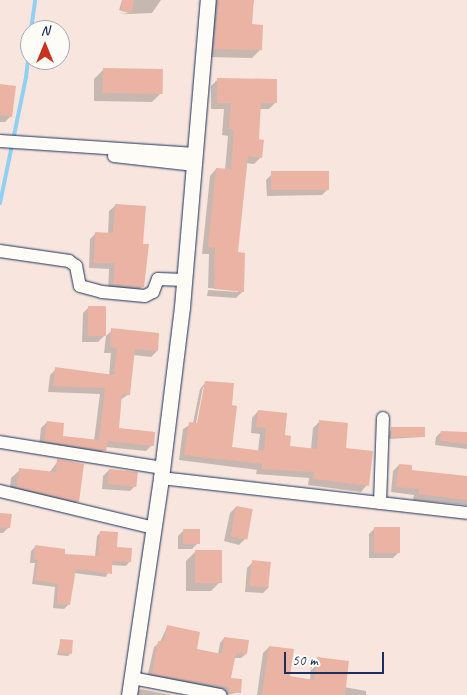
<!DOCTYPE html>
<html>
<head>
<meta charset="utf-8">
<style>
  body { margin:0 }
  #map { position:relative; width:467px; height:695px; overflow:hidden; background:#f8e6de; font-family:Caveat,sans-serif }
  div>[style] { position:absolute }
  .shadow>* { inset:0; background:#0003 }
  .stream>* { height:4px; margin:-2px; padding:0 2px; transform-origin:2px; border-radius:2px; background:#92d0f3 }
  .building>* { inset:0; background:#ebb3a3; transform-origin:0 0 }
  .roads { filter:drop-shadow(0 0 1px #1b2f5e) drop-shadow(0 0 1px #1b2f5e) }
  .minor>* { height:12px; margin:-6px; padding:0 6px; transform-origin:6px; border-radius:6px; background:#fdfcf7 }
  .tertiary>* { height:15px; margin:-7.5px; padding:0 7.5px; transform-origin:7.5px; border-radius:7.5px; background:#fdfcf7 }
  span { translate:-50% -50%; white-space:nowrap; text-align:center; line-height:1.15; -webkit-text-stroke:4px #fdfcf7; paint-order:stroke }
  .north { position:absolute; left:20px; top:20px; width:50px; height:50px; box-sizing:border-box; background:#fdfcf7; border:1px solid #a3aaba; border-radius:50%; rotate:0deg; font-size:14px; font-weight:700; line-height:20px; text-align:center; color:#1b2f5e }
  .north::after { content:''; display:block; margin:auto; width:18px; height:22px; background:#c8321e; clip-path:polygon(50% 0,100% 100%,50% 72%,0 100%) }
  .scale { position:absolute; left:284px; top:652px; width:100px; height:22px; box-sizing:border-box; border:2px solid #1b2f5e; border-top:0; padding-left:6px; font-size:15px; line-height:18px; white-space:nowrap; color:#1b2f5e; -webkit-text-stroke:4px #fdfcf7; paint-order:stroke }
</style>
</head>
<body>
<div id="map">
  <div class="shadow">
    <i style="clip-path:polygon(122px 0,161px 0,152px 13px,129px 14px,119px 13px,129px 13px,119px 10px)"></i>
    <i style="clip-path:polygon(214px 0,253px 0,251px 26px,261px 49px,252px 58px,206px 57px)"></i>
    <i style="clip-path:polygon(103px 70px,161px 93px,152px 102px,94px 101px,94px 79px)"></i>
    <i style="clip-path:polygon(218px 79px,275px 103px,269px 109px,260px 109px,257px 141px,261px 157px,254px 164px,246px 163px,237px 253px,243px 291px,236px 298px,207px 296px,208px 290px,238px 292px,238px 290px,208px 288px,209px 254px,202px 254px,210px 176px,216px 169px,225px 170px,228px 136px,222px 135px,224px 109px,211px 109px,211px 86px)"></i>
    <i style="clip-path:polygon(0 85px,11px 116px,5px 122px,0 122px)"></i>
    <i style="clip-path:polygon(272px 174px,328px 189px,322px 195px,267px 196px,266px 180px)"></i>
    <i style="clip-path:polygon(115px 206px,141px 245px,143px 286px,137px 292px,108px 290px,109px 269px,89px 268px,90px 239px,96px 233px,108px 234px,109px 211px)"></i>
    <i style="clip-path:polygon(89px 307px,104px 336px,98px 342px,82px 342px,83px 313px)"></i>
    <i style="clip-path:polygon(112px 330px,157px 351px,151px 357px,133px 355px,129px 394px,120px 400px,117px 429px,152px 445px,146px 451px,106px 447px,99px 456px,39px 446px,41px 428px,47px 422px,61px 437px,94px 441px,100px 394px,48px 392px,50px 375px,56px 369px,109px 376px,111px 353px,104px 353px,106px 336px)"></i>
    <i style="clip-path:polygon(evenodd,206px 382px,231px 406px,230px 448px,258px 451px,260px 434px,251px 433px,252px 418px,258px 411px,283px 436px,289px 447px,311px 449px,313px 428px,319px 422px,344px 449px,367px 485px,361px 492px,308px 485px,309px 478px,256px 474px,257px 470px,179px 460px,183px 429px,193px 423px,200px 389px,206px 382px,203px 387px,205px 387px,197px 429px,195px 428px,203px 387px)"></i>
    <i style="clip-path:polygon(391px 428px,423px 437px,388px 439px)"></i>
    <i style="clip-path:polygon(441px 432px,467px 433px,467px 449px,435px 445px,436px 437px)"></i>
    <i style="clip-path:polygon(58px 461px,78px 501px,70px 509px,9px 495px,11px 478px,20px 470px,49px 473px)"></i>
    <i style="clip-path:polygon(399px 465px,410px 471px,467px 478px,467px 505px,413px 500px,414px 495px,391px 492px,393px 471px)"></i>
    <i style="clip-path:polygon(109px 470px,136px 485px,130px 491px,102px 489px,103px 476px)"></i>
    <i style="clip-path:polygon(236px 507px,245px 539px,239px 545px,224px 541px,230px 513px)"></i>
    <i style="clip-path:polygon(0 514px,9px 527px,3px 533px,0 533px)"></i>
    <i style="clip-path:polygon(375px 528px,399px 552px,393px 558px,369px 558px,369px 534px)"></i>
    <i style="clip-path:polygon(184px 530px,198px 543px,192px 549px,178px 549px,178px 536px)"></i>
    <i style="clip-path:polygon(101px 532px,130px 561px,126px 566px,111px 565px,106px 577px,74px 573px,68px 605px,64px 609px,53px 608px,55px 587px,32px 584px,35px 563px,30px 563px,31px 551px,35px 547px,63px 555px,95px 557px,97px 536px)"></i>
    <i style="clip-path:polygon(195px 552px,220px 582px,211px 591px,186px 591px,186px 561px)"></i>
    <i style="clip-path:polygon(253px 562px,269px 587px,263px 593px,245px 592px,247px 568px)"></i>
    <i style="clip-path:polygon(167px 627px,195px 650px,218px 655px,220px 643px,224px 638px,246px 654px,241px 658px,234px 658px,230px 679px,240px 692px,227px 695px,147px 678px,154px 647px,160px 642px)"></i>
    <i style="clip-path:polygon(61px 640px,71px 653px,68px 656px,57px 655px)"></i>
    <i style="clip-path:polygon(269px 647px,289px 677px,310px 680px,311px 665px,317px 659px,344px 687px,366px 691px,366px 695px,257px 695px,263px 653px)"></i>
    <i style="clip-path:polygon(140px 689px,171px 695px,136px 695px)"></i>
  </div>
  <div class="stream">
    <i style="left:31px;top:30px;width:30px;rotate:-82deg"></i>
    <i style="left:0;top:203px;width:129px;rotate:-78.3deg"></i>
    <i style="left:26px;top:77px;width:35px;rotate:-83deg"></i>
  </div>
  <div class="building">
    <i style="clip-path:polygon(122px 0,134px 0,132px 12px,121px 11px)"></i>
    <i style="clip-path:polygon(219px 0,254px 0,252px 24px,263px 25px,262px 50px,214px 49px)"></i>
    <i style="left:103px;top:68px;width:60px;height:25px;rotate:1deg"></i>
    <i style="clip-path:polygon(217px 78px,277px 79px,277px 103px,261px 103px,259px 139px,264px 140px,262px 158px,248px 156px,238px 252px,245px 253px,244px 292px,214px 289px,215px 248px,208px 247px,216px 168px,231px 169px,234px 130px,229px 129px,231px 103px,217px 103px)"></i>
    <i style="clip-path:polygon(0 84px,16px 86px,12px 117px,0 115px)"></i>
    <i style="left:329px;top:171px;width:19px;height:58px;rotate:90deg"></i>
    <i style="clip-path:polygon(115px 204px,146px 206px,143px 244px,149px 244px,144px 287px,113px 284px,115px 263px,94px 263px,95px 232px,113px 233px)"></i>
    <i style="left:88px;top:306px;width:18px;height:30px"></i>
    <i style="clip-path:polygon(111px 328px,159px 333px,158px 351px,135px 349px,130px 395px,122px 394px,119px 428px,155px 432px,154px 446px,99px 440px,105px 388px,53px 386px,55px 367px,114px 375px,117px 348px,110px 347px)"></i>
    <i style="clip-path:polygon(205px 381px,234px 383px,232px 405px,237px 406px,232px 447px,264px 451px,266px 428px,256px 427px,258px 410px,287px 413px,285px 435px,291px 436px,290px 446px,317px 449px,319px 420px,348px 423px,346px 448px,373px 451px,369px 486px,313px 479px,314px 472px,262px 469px,262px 464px,184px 455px,189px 422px,197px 423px)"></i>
    <i style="clip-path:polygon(47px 421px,64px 423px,63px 436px,108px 441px,106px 451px,44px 441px)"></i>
    <i style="left:391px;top:427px;width:34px;height:10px"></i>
    <i style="clip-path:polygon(441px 431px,467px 432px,467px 444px,440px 441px)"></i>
    <i style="clip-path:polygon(57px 459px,84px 464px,79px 502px,17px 487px,19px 468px,56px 472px)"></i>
    <i style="clip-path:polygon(399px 464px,412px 465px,412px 470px,467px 476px,467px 500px,419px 494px,419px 489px,396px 487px)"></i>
    <i style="left:109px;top:469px;width:29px;height:15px;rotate:6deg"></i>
    <i style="left:236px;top:506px;width:17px;height:31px;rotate:10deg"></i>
    <i style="clip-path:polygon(0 513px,12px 514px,10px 528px,0 527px)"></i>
    <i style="left:374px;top:527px;width:26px;height:26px"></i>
    <i style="left:183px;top:529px;width:17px;height:15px"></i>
    <i style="clip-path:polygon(100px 531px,118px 532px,117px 547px,132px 548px,131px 562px,112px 561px,112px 574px,76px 569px,70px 605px,57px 604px,58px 584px,35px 580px,38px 560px,34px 559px,35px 545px,65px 549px,65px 554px,98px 556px)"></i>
    <i style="left:195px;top:550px;width:27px;height:33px"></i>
    <i style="left:252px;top:560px;width:19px;height:26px;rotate:6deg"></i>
    <i style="clip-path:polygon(167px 625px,200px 632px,197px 649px,222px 654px,224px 637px,249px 640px,247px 654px,236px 653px,231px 678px,242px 679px,241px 693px,229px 692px,229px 687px,152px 674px,158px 641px,164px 642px)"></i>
    <i style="left:60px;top:639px;width:13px;height:14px;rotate:4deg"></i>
    <i style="clip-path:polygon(269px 646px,294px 649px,290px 676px,314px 680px,317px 657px,349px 661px,345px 695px,262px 695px)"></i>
  </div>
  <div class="roads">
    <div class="minor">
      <i style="left:0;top:141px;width:196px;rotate:3.8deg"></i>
      <i style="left:114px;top:156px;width:81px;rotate:6.4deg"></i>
      <i style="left:0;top:251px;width:70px;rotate:8.2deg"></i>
      <i style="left:69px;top:261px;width:9px;rotate:36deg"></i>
      <i style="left:76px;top:266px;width:20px;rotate:79deg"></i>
      <i style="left:80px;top:286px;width:23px;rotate:15deg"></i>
      <i style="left:102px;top:292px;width:43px;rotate:5.3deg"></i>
      <i style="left:145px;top:296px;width:9px;rotate:-27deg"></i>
      <i style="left:153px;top:292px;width:14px;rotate:-69deg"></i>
      <i style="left:158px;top:279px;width:27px;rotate:2deg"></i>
      <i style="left:0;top:442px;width:165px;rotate:9.1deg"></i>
      <i style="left:161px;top:478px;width:308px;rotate:6.5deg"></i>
      <i style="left:0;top:491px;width:158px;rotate:13.5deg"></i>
      <i style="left:380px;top:503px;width:85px;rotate:-88deg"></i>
      <i style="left:132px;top:678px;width:90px;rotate:10.9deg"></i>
    </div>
    <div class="tertiary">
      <i style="left:129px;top:695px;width:219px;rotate:-81.6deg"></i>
      <i style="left:161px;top:478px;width:172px;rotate:-83deg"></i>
      <i style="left:182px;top:307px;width:308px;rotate:-85.2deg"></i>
    </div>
  </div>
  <div class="north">N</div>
  <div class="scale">50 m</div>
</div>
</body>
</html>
